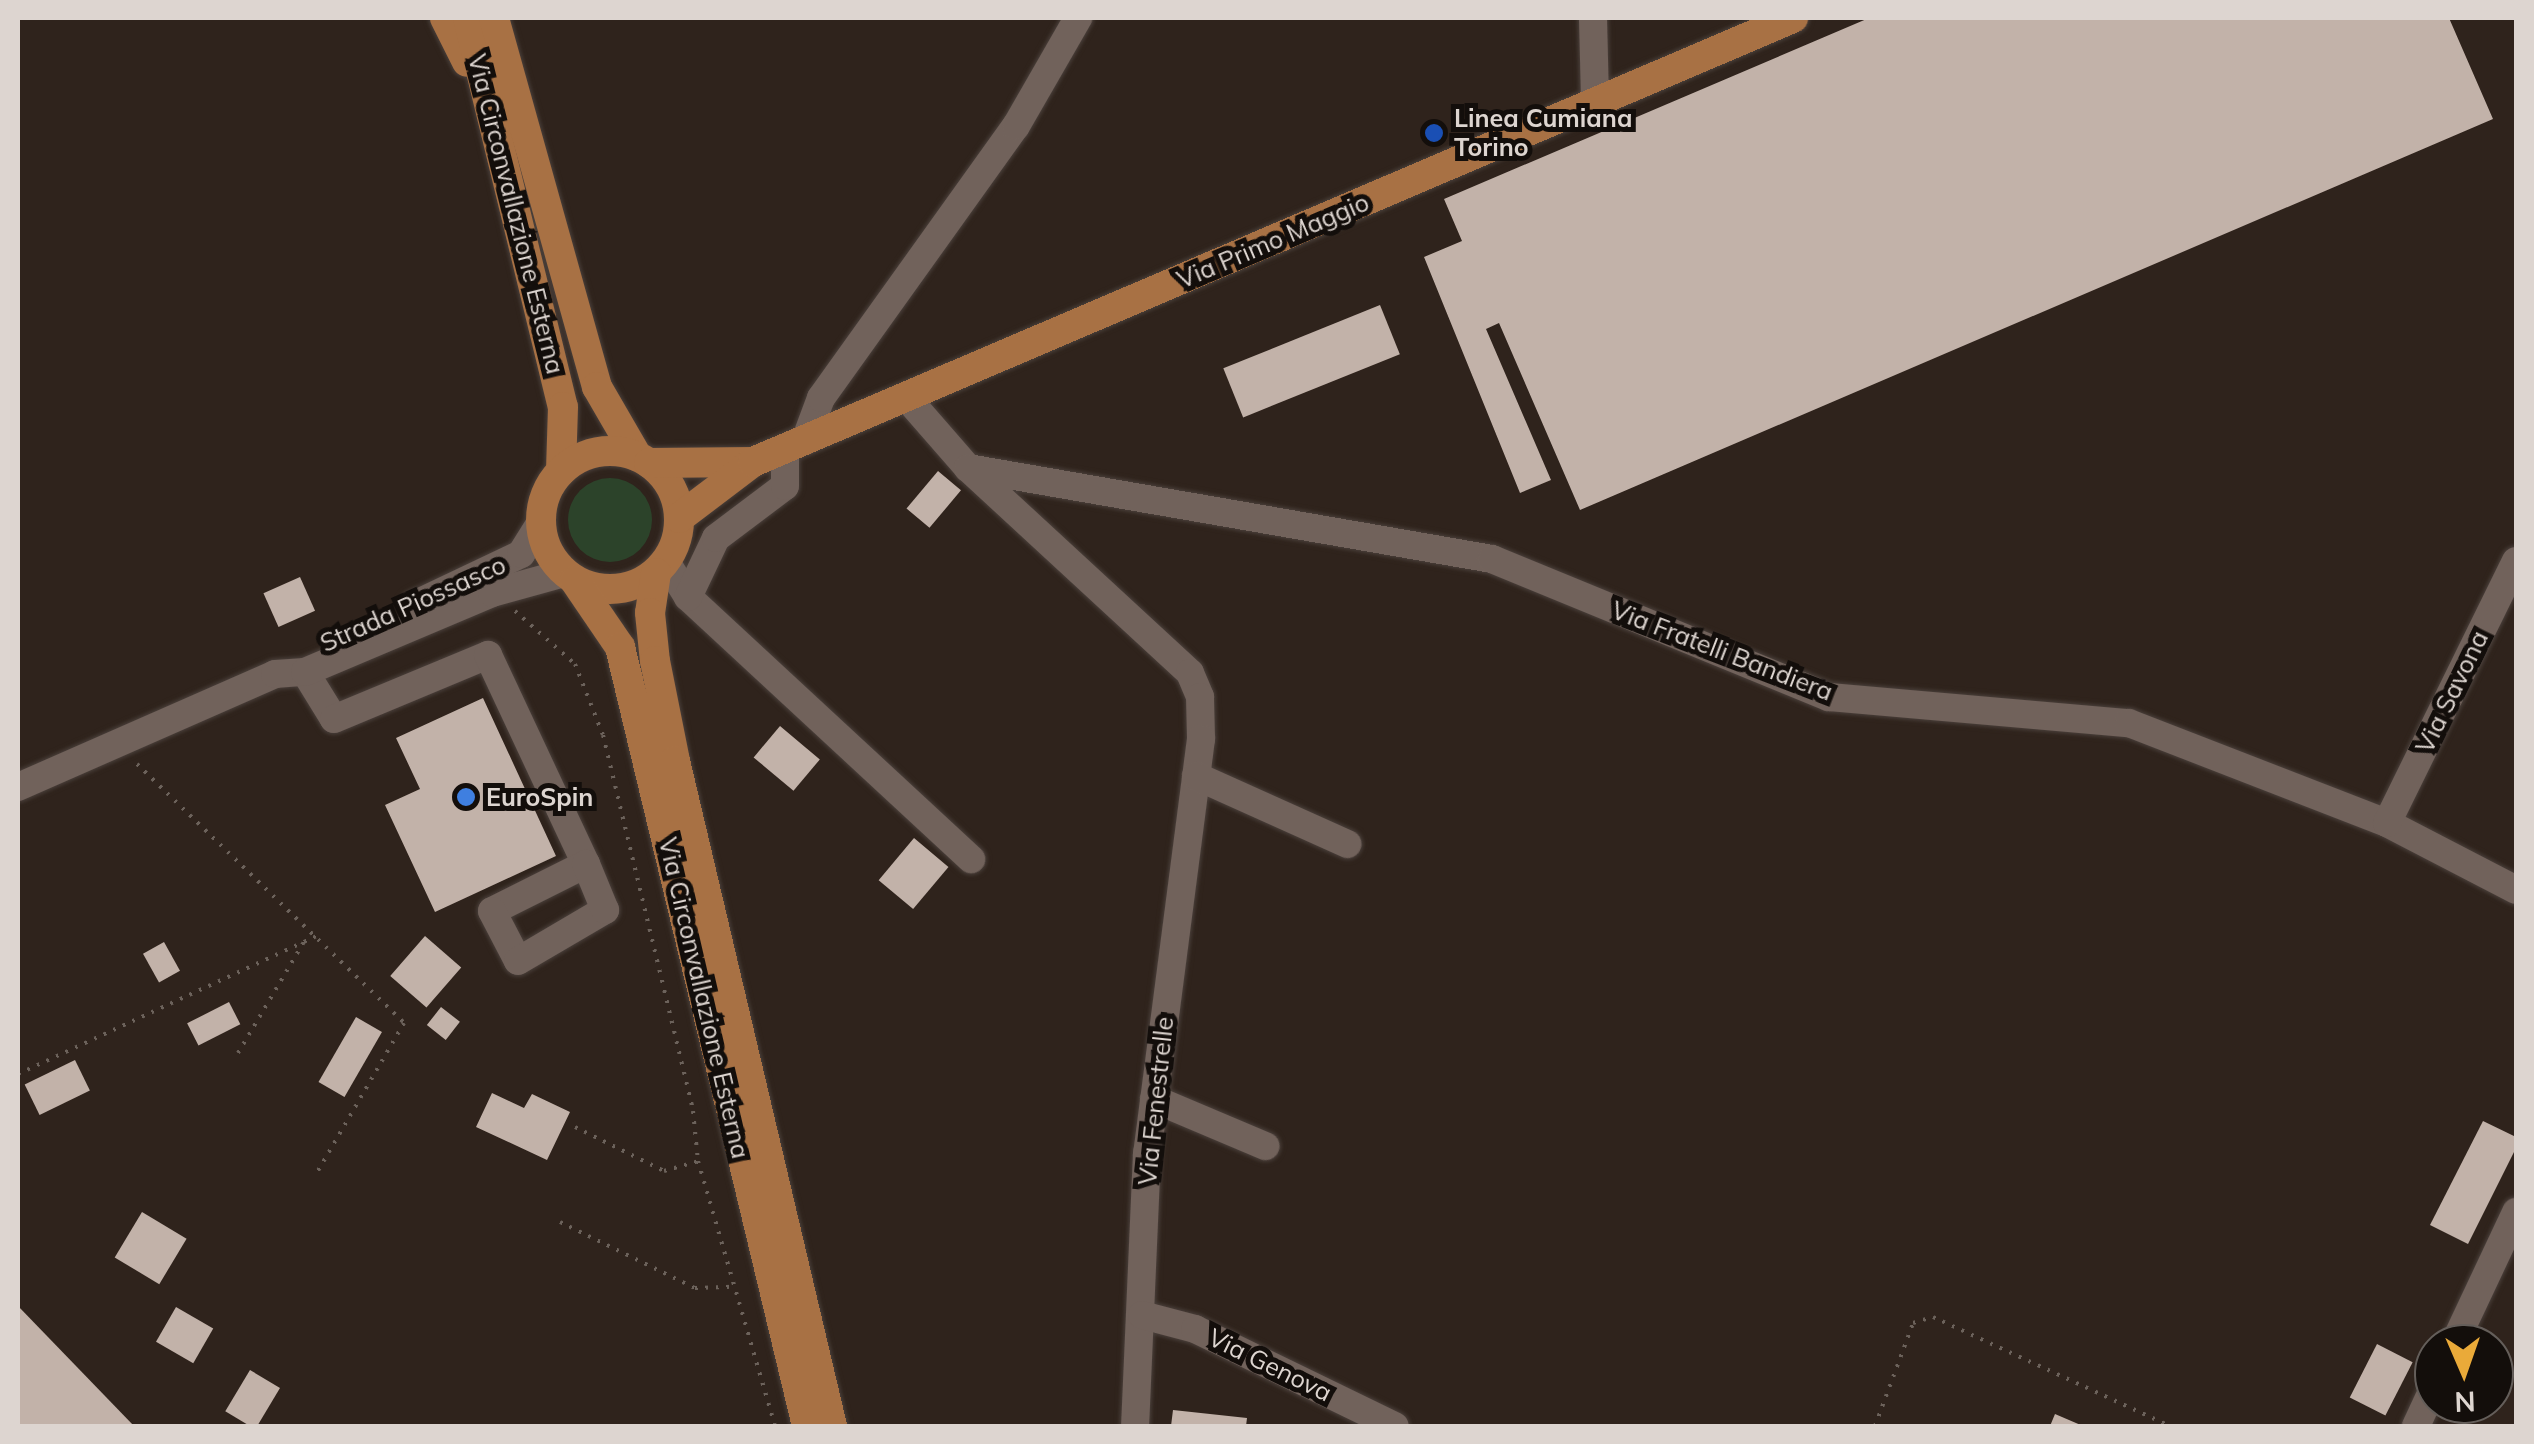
<!DOCTYPE html>
<html>
<head>
<meta charset="utf-8">
<style>
  body { margin:0 }
  #map { position:relative; width:2534px; height:1444px; overflow:hidden; background:#2f231c; font-family:Mulish,sans-serif }
  div>[style] { position:absolute }
  .green>* { inset:0; background:#2c432a }
  .round { border-radius:50% }
  .building>* { inset:0; background:#c2b2a9; transform-origin:0 0 }
  .path>* { height:4px; margin-top:-2px; transform-origin:0; background:repeating-linear-gradient(90deg,#6c625b 0 2.5px,transparent 0 10.5px) }
  .roads { filter:drop-shadow(0 0 2px #4a403b) drop-shadow(0 0 2px #4a403b) }
  .minor>* { height:28px; margin:-14px; padding:0 14px; transform-origin:14px; border-radius:14px; background:#71625b }
  .major>* { height:30px; margin:-15px; padding:0 15px; transform-origin:15px; border-radius:15px; background:#a87144 }
  .major>.ring { margin:-15px; padding:0; box-sizing:content-box; background:none; border:30px solid #a87144; border-radius:50% }
  .dots>* { width:28px; height:28px; translate:-50% -50%; box-sizing:border-box; border:5px solid #130e0b; border-radius:50% }
  span { translate:-50% -50%; white-space:nowrap; text-align:center; line-height:1.15; -webkit-text-stroke:10px #130e0b; paint-order:stroke }
  .poi-label { font-size:25px; color:#ddd5d0; font-weight:700 }
  .left { translate:0 -50%; text-align:left }
  .street-label { font-size:25px; color:#ddd5d0 }
  .frame { position:absolute; inset:0; border:20px solid #ddd5d0; pointer-events:none }
  .north { position:absolute; left:2414px; top:1324px; width:100px; height:100px; box-sizing:border-box; background:#130e0b; border:2px solid #645e5a; border-radius:50%; rotate:178deg; font-size:28px; font-weight:700; line-height:40px; text-align:center; color:#ddd5d0 }
  .north::after { content:''; display:block; margin:auto; width:35px; height:45px; background:#eaaa39; clip-path:polygon(50% 0,100% 100%,50% 72%,0 100%) }
</style>
</head>
<body>
<div id="map">
  <div class="green">
    <i class="round" style="left:568px;top:478px;width:84px;height:84px"></i>
  </div>
  <div class="building">
    <i style="clip-path:polygon(1869px 18px,2449px 18px,2493px 119px,1580px 510px,1499px 323px,1486px 329px,1551px 480px,1520px 493px,1424px 257px,1462px 241px,1444px 199px)"></i>
    <i style="left:1380px;top:305px;width:53px;height:169px;rotate:68deg"></i>
    <i style="left:938px;top:471px;width:30px;height:49px;rotate:40deg"></i>
    <i style="left:300px;top:577px;width:37px;height:40px;rotate:66deg"></i>
    <i style="clip-path:polygon(483px 698px,556px 856px,435px 912px,385px 805px,420px 789px,396px 738px)"></i>
    <i style="left:780px;top:726px;width:52px;height:41px;rotate:40deg"></i>
    <i style="left:914px;top:838px;width:45px;height:55px;rotate:40deg"></i>
    <i style="left:425px;top:936px;width:48px;height:53px;rotate:41deg"></i>
    <i style="left:164px;top:942px;width:33px;height:24px;rotate:61deg"></i>
    <i style="left:229px;top:1002px;width:25px;height:47px;rotate:63deg"></i>
    <i style="left:441px;top:1007px;width:24px;height:23px;rotate:38deg"></i>
    <i style="left:356px;top:1017px;width:30px;height:75px;rotate:30deg"></i>
    <i style="left:75px;top:1060px;width:34px;height:56px;rotate:64deg"></i>
    <i style="clip-path:polygon(492px 1093px,524px 1108px,532px 1094px,570px 1112px,547px 1160px,476px 1127px)"></i>
    <i style="clip-path:polygon(2483px 1121px,2516px 1137px,2516px 1148px,2468px 1244px,2430px 1225px)"></i>
    <i style="left:142px;top:1212px;width:52px;height:53px;rotate:31deg"></i>
    <i style="clip-path:polygon(18px 1306px,134px 1426px,18px 1426px)"></i>
    <i style="left:176px;top:1307px;width:43px;height:40px;rotate:30deg"></i>
    <i style="left:2377px;top:1344px;width:40px;height:60px;rotate:27deg"></i>
    <i style="left:250px;top:1370px;width:35px;height:48px;rotate:31deg"></i>
    <i style="clip-path:polygon(1173px 1410px,1247px 1418px,1246px 1426px,1171px 1426px)"></i>
    <i style="clip-path:polygon(2055px 1414px,2083px 1426px,2050px 1426px)"></i>
  </div>
  <div class="path">
    <i style="left:515px;top:611px;width:80px;rotate:41.5deg"></i>
    <i style="left:575px;top:664px;width:76px;rotate:68.5deg"></i>
    <i style="left:603px;top:735px;width:387px;rotate:76.5deg"></i>
    <i style="left:693px;top:1111px;width:50px;rotate:84.3deg"></i>
    <i style="left:698px;top:1161px;width:276px;rotate:73.8deg"></i>
    <i style="left:137px;top:764px;width:372px;rotate:44.1deg"></i>
    <i style="left:404px;top:1023px;width:171px;rotate:120.2deg"></i>
    <i style="left:238px;top:1053px;width:129px;rotate:-59.3deg"></i>
    <i style="left:18px;top:1074px;width:332px;rotate:-24.8deg"></i>
    <i style="left:575px;top:1127px;width:99px;rotate:26.3deg"></i>
    <i style="left:664px;top:1171px;width:35px;rotate:-16deg"></i>
    <i style="left:560px;top:1222px;width:150px;rotate:26.1deg"></i>
    <i style="left:695px;top:1288px;width:38px;rotate:-2deg"></i>
    <i style="left:1875px;top:1426px;width:110px;rotate:-69.7deg"></i>
    <i style="left:1913px;top:1323px;width:21px;rotate:-17deg"></i>
    <i style="left:1933px;top:1317px;width:261px;rotate:24.7deg"></i>
  </div>
  <div class="roads">
    <div class="minor">
      <i style="left:1593px;top:18px;width:84px;rotate:88.6deg"></i>
      <i style="left:907px;top:398px;width:93px;rotate:48.9deg"></i>
      <i style="left:968px;top:468px;width:302px;rotate:42.7deg"></i>
      <i style="left:1190px;top:673px;width:26px;rotate:67deg"></i>
      <i style="left:1200px;top:697px;width:42px;rotate:88.6deg"></i>
      <i style="left:1201px;top:739px;width:418px;rotate:97.4deg"></i>
      <i style="left:1147px;top:1153px;width:273px;rotate:92.5deg"></i>
      <i style="left:805px;top:441px;width:46px;rotate:-69.6deg"></i>
      <i style="left:821px;top:398px;width:335px;rotate:-54.4deg"></i>
      <i style="left:1016px;top:126px;width:125px;rotate:-60.1deg"></i>
      <i style="left:968px;top:468px;width:532px;rotate:9.85deg"></i>
      <i style="left:1492px;top:559px;width:364px;rotate:22.3deg"></i>
      <i style="left:1829px;top:697px;width:301px;rotate:5deg"></i>
      <i style="left:2129px;top:723px;width:277px;rotate:21.2deg"></i>
      <i style="left:2387px;top:823px;width:145px;rotate:27.4deg"></i>
      <i style="left:666px;top:562px;width:41px;rotate:57.8deg"></i>
      <i style="left:688px;top:597px;width:386px;rotate:42.8deg"></i>
      <i style="left:688px;top:597px;width:65px;rotate:-64.6deg"></i>
      <i style="left:716px;top:538px;width:86px;rotate:-37deg"></i>
      <i style="left:785px;top:486px;width:37px;rotate:-90deg"></i>
      <i style="left:414px;top:605px;width:119px;rotate:-25.5deg"></i>
      <i style="left:521px;top:554px;width:36px;rotate:-58deg"></i>
      <i style="left:305px;top:672px;width:55px;rotate:58.3deg"></i>
      <i style="left:334px;top:719px;width:167px;rotate:-22.6deg"></i>
      <i style="left:488px;top:655px;width:231px;rotate:64.9deg"></i>
      <i style="left:586px;top:864px;width:105px;rotate:153.4deg"></i>
      <i style="left:492px;top:911px;width:56px;rotate:62.5deg"></i>
      <i style="left:518px;top:961px;width:101px;rotate:-30.4deg"></i>
      <i style="left:605px;top:910px;width:50px;rotate:-112.4deg"></i>
      <i style="left:1196px;top:776px;width:166px;rotate:24.2deg"></i>
      <i style="left:18px;top:787px;width:281px;rotate:-23.7deg"></i>
      <i style="left:275px;top:674px;width:30px;rotate:-4deg"></i>
      <i style="left:305px;top:672px;width:203px;rotate:-22.9deg"></i>
      <i style="left:492px;top:593px;width:75px;rotate:-15.5deg"></i>
      <i style="left:2387px;top:823px;width:292px;rotate:-63.8deg"></i>
      <i style="left:1154px;top:1099px;width:121px;rotate:22.9deg"></i>
      <i style="left:1142px;top:1315px;width:55px;rotate:14.8deg"></i>
      <i style="left:1195px;top:1329px;width:222px;rotate:25.9deg"></i>
      <i style="left:2454px;top:1344px;width:146px;rotate:-64.8deg"></i>
      <i style="left:2416px;top:1426px;width:43px;rotate:-65.2deg"></i>
    </div>
    <div class="major">
      <i style="left:445px;top:18px;width:49px;rotate:63.4deg"></i>
      <i style="left:468px;top:18px;width:400px;rotate:76.3deg"></i>
      <i style="left:563px;top:407px;width:64px;rotate:91.8deg"></i>
      <i style="left:494px;top:18px;width:383px;rotate:74.4deg"></i>
      <i style="left:597px;top:387px;width:80px;rotate:59.9deg"></i>
      <i class="ring" style="left:541px;top:451px;width:108px;height:108px"></i>
      <i style="left:649px;top:463px;width:104px;rotate:-0.6deg"></i>
      <i style="left:679px;top:518px;width:93px;rotate:-37.1deg"></i>
      <i style="left:753px;top:462px;width:1131px;rotate:-23.12deg"></i>
      <i style="left:656px;top:573px;width:40px;rotate:98.5deg"></i>
      <i style="left:650px;top:613px;width:48px;rotate:84.1deg"></i>
      <i style="left:655px;top:661px;width:102px;rotate:78.7deg"></i>
      <i style="left:675px;top:761px;width:683px;rotate:76.72deg"></i>
      <i style="left:575px;top:581px;width:80px;rotate:55.7deg"></i>
      <i style="left:620px;top:647px;width:801px;rotate:76.5deg"></i>
    </div>
  </div>
  <div class="dots">
    <i style="left:1434px;top:133px;background:#1a4fb4"></i>
    <i style="left:466px;top:797px;background:#3f7fe0"></i>
  </div>
  <div class="poi-label">
    <span class="left" style="left:1454px;top:133px">Linea Cumiana<br>Torino</span>
    <span class="left" style="left:486px;top:797px">EuroSpin</span>
  </div>
  <div class="street-label">
    <span style="left:516px;top:214px;rotate:76deg">Via Circonvallazione Esterna</span>
    <span style="left:1273px;top:241px;rotate:-23deg">Via Primo Maggio</span>
    <span style="left:413px;top:604px;rotate:-24deg">Strada Piossasco</span>
    <span style="left:1722px;top:651px;rotate:21deg">Via Fratelli Bandiera</span>
    <span style="left:2452px;top:692px;rotate:-64deg">Via Savona</span>
    <span style="left:704px;top:998px;rotate:77deg">Via Circonvallazione Esterna</span>
    <span style="left:1156px;top:1101px;rotate:-84deg">Via Fenestrelle</span>
    <span style="left:1270px;top:1365px;rotate:26deg">Via Genova</span>
  </div>
  <div class="frame"></div>
  <div class="north">N</div>
</div>
</body>
</html>
